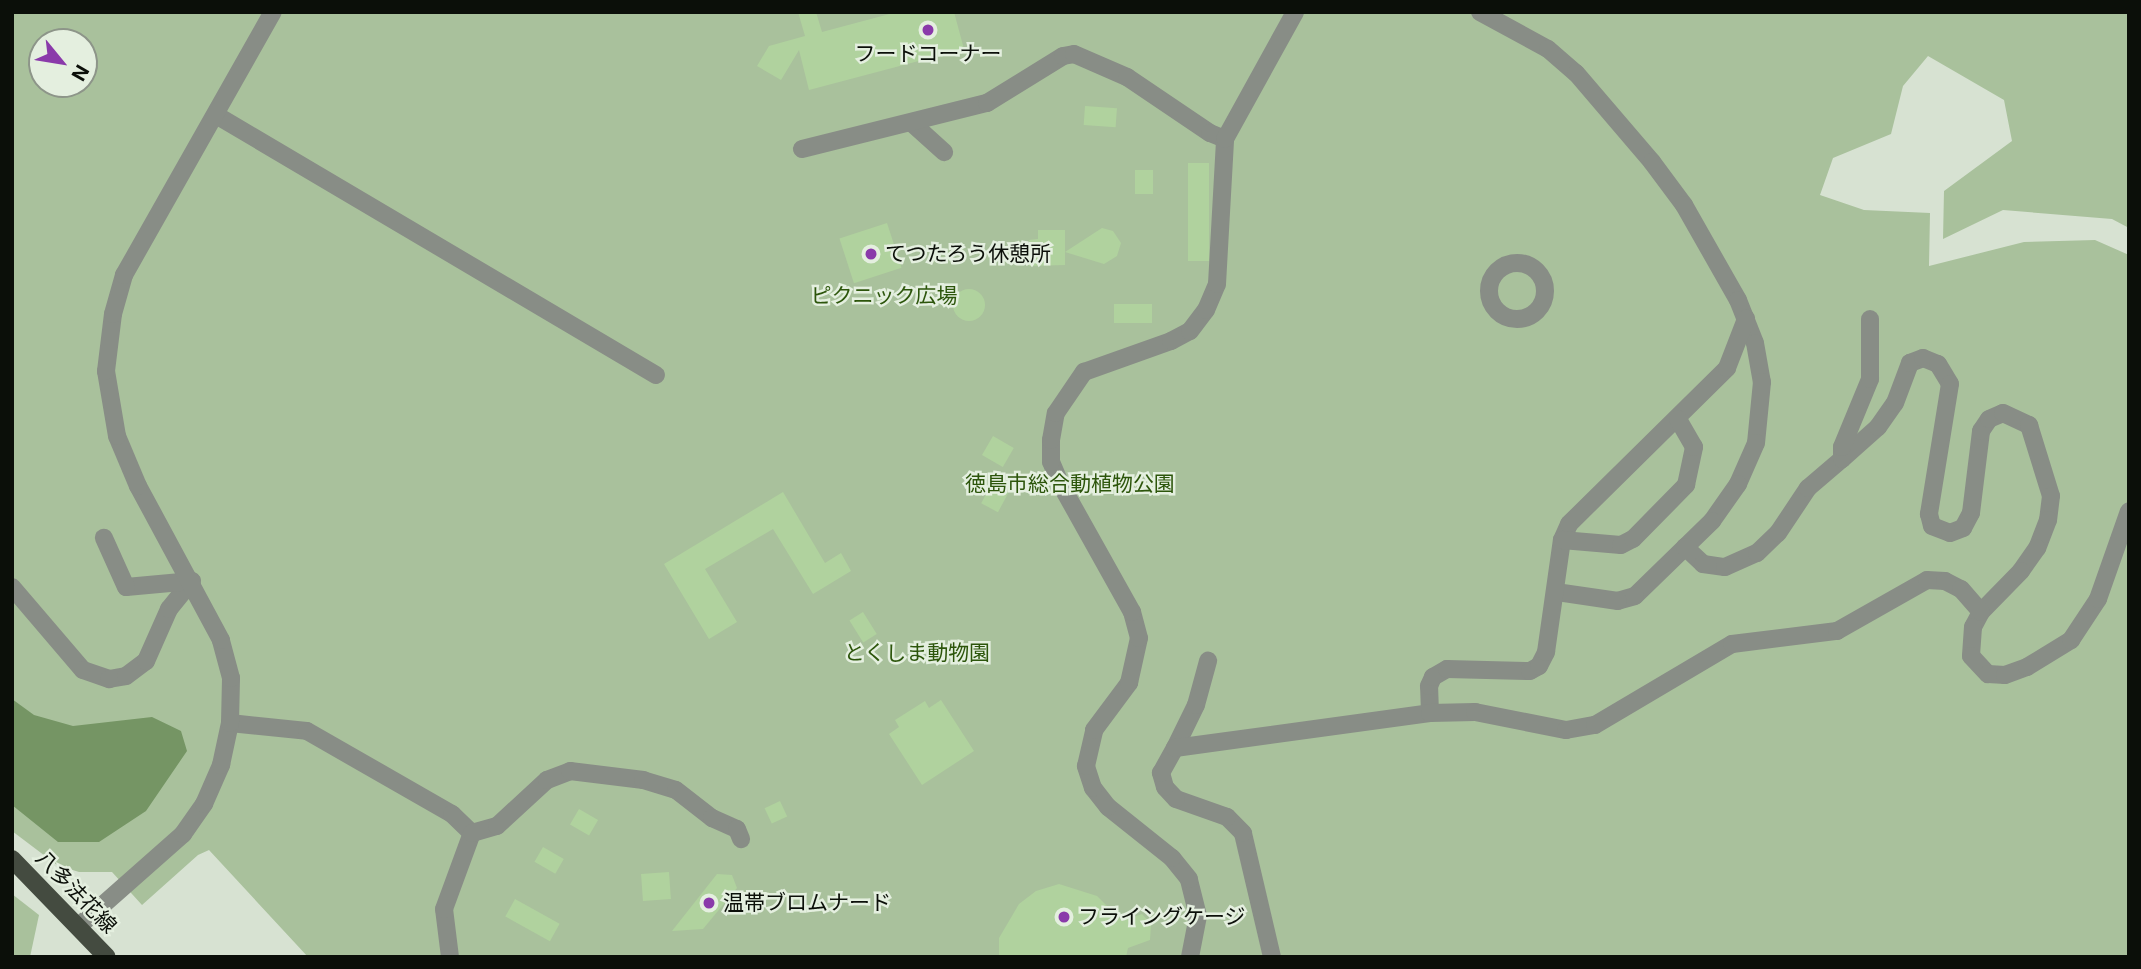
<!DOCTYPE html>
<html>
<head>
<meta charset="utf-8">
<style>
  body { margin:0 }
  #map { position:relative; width:2141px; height:969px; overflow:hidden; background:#d7e2d2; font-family:Inter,"Noto Sans JP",sans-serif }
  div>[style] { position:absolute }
  .green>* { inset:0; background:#a9c19c }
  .water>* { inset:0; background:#759564 }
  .building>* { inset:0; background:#b0d29e; transform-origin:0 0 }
  .round { border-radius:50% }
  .minor>* { height:18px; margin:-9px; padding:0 9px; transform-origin:9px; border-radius:9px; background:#888d86 }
  .minor>.ring { margin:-9px; padding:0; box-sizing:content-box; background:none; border:18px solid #888d86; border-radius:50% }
  .major>* { height:18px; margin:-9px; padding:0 9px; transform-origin:9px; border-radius:9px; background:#444b40 }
  .dots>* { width:19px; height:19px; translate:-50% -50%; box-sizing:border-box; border:4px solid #e4efdf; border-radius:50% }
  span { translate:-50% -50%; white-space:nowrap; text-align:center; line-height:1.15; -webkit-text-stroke:5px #e4efdf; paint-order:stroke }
  .poi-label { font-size:21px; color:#0b0f09 }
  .left { translate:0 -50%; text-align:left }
  .park-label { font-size:21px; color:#2c550b }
  .street-label { font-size:21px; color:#0b0f09 }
  .frame { position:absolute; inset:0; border:14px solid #0b0f09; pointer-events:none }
  .north { position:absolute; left:28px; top:28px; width:70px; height:70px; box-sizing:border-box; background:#e4efdf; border:2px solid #8d9589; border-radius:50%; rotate:120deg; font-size:19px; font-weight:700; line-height:28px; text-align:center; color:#0b0f09 }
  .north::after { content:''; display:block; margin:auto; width:24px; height:32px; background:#8a3aaa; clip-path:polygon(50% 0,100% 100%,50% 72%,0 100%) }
</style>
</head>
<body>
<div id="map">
  <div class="green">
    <i style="clip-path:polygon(evenodd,12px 12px,2129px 12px,2129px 228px,2112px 219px,2003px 210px,1943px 239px,1944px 191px,2012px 141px,2004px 100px,1928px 56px,1903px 86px,1891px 134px,1833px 158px,1820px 195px,1864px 210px,1930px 213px,1929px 266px,2024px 242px,2095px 240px,2129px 255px,2129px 957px,308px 957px,209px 850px,198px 855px,142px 905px,112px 872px,79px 872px,57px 865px,12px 831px,12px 12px,42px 42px,84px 42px,84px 84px,42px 84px,42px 42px)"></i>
    <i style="clip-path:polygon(12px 894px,39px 915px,30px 957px,12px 957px)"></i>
  </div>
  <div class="water">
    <i style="clip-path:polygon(12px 699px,34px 715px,73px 726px,152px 717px,181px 731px,187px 751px,146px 811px,99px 842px,58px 842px,12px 805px)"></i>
  </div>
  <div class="building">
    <i style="clip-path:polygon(798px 12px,816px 12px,822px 32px,897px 12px,954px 12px,964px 49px,809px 90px,799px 50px,781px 80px,757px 66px,769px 46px,805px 36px)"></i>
    <i style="left:1085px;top:106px;width:32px;height:19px;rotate:4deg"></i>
    <i style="left:1188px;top:163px;width:21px;height:98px"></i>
    <i style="left:1135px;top:170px;width:18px;height:24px"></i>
    <i style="left:887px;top:223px;width:47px;height:50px;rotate:72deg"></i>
    <i style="clip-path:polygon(1102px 228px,1113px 231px,1121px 243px,1117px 256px,1104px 264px,1065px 252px,1065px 265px,1029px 266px,1029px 240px,1038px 239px,1038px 230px,1065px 230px,1065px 252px)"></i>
    <i class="round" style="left:953px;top:289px;width:32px;height:32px"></i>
    <i style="left:1152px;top:304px;width:19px;height:38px;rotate:90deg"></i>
    <i style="left:993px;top:436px;width:24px;height:22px;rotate:30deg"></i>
    <i style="left:992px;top:483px;width:19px;height:23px;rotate:28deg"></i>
    <i style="clip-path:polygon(783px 492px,825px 563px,841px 553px,851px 571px,813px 594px,773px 529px,705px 569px,737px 622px,709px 639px,664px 564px)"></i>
    <i style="left:863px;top:612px;width:26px;height:16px;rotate:58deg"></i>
    <i style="clip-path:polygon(941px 700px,974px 751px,922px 785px,889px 734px,899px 727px,895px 720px,925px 701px,929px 708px)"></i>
    <i style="left:780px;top:801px;width:17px;height:17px;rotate:65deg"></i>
    <i style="left:579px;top:809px;width:22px;height:18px;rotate:30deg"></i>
    <i style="left:543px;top:847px;width:24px;height:17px;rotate:30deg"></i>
    <i style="left:669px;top:872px;width:27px;height:28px;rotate:86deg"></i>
    <i style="clip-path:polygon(717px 874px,732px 875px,737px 888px,703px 929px,672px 931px)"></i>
    <i style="clip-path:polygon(1059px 884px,1097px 896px,1122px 921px,1142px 914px,1151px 924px,1150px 940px,1128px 948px,1126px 957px,999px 957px,999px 938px,1019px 904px,1036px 891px)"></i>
    <i style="left:515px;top:899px;width:51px;height:20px;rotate:29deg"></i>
  </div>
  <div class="minor">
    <i style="left:1480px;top:12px;width:77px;rotate:28.6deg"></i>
    <i style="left:1548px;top:49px;width:37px;rotate:41deg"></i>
    <i style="left:1576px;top:73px;width:117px;rotate:49.5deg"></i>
    <i style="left:1652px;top:162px;width:54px;rotate:53.3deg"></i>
    <i style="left:1684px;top:205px;width:109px;rotate:60.4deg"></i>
    <i style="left:1738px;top:300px;width:46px;rotate:68.4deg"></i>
    <i style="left:1755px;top:343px;width:40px;rotate:80deg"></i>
    <i style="left:1762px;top:382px;width:61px;rotate:95.6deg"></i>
    <i style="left:1756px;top:443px;width:45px;rotate:113.7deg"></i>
    <i style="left:1738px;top:484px;width:45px;rotate:125.1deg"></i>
    <i style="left:1712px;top:521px;width:107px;rotate:135.8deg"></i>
    <i style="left:1635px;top:596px;width:18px;rotate:164deg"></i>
    <i style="left:1618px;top:601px;width:63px;rotate:-171.7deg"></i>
    <i style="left:216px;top:115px;width:511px;rotate:30.58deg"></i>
    <i style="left:913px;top:124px;width:42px;rotate:42.1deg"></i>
    <i style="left:802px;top:149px;width:191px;rotate:-14deg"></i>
    <i style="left:987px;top:103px;width:89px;rotate:-31.7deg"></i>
    <i style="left:1063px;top:56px;width:11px;rotate:-10deg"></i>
    <i style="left:1074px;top:54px;width:58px;rotate:23.5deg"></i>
    <i style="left:1127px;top:77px;width:100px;rotate:34deg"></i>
    <i style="left:1210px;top:133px;width:16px;rotate:22deg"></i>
    <i class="ring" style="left:1489px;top:263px;width:38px;height:38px"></i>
    <i style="left:1842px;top:459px;width:48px;rotate:-41.6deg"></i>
    <i style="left:1878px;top:427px;width:29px;rotate:-55deg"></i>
    <i style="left:1895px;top:403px;width:43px;rotate:-69.4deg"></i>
    <i style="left:1910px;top:363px;width:14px;rotate:-21deg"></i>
    <i style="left:1923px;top:358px;width:16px;rotate:22deg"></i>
    <i style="left:1938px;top:364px;width:23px;rotate:59deg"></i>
    <i style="left:1950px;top:384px;width:132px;rotate:99.2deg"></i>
    <i style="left:1929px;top:514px;width:12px;rotate:76deg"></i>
    <i style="left:1932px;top:526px;width:19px;rotate:21deg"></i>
    <i style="left:1950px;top:533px;width:14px;rotate:-21deg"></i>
    <i style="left:1963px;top:528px;width:17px;rotate:-62deg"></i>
    <i style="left:1971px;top:513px;width:83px;rotate:-83deg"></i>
    <i style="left:1981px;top:431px;width:14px;rotate:-56deg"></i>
    <i style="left:1989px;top:419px;width:15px;rotate:-23deg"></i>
    <i style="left:2003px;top:413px;width:29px;rotate:25deg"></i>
    <i style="left:2029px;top:425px;width:74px;rotate:72.8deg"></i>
    <i style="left:2051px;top:496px;width:24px;rotate:97deg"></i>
    <i style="left:2048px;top:520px;width:30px;rotate:111deg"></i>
    <i style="left:2037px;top:548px;width:28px;rotate:125deg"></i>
    <i style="left:2021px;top:571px;width:57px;rotate:134.3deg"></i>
    <i style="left:1981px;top:612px;width:17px;rotate:118deg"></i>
    <i style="left:1973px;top:627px;width:29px;rotate:94deg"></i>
    <i style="left:1971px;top:656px;width:25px;rotate:47deg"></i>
    <i style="left:1988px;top:674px;width:17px;rotate:3deg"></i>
    <i style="left:2005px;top:675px;width:23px;rotate:-20deg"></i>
    <i style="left:2027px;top:667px;width:52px;rotate:-31.5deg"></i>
    <i style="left:2071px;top:640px;width:49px;rotate:-56.6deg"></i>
    <i style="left:2098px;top:599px;width:93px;rotate:-70.6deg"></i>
    <i style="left:1562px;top:540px;width:17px;rotate:-66deg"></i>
    <i style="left:1569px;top:524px;width:222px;rotate:-44.6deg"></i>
    <i style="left:1727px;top:368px;width:53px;rotate:-68.8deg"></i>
    <i style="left:1685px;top:547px;width:25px;rotate:43deg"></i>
    <i style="left:1703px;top:564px;width:22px;rotate:8deg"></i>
    <i style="left:1725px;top:567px;width:35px;rotate:-24deg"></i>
    <i style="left:1757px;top:553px;width:29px;rotate:-44deg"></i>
    <i style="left:1778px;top:533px;width:54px;rotate:-56.3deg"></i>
    <i style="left:1808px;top:488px;width:45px;rotate:-40.5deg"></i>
    <i style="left:1842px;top:459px;width:12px;rotate:-90deg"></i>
    <i style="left:1842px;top:447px;width:74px;rotate:-67.6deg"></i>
    <i style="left:1870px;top:379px;width:60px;rotate:-90deg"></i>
    <i style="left:12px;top:587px;width:109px;rotate:49.5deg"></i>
    <i style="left:83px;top:670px;width:28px;rotate:19deg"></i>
    <i style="left:109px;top:679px;width:17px;rotate:-10deg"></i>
    <i style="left:126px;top:676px;width:25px;rotate:-37deg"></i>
    <i style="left:146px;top:661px;width:57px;rotate:-66.1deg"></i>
    <i style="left:169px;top:609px;width:36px;rotate:-51deg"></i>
    <i style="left:192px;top:581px;width:66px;rotate:174.8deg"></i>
    <i style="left:126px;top:587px;width:54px;rotate:-114.2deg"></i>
    <i style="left:1430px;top:713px;width:27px;rotate:-92deg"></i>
    <i style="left:1429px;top:686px;width:10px;rotate:-66deg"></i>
    <i style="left:1433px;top:677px;width:16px;rotate:-30deg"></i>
    <i style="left:1447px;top:669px;width:83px;rotate:1.4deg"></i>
    <i style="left:1530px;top:671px;width:10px;rotate:-29deg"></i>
    <i style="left:1539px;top:666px;width:16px;rotate:-63deg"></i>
    <i style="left:1546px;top:652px;width:113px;rotate:-81.9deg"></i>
    <i style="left:1562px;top:540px;width:59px;rotate:4.8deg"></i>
    <i style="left:1621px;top:545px;width:13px;rotate:-27deg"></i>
    <i style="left:1633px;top:539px;width:76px;rotate:-45.5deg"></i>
    <i style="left:1686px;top:485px;width:39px;rotate:-78deg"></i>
    <i style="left:1694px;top:447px;width:32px;rotate:-120deg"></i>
    <i style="left:230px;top:723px;width:77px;rotate:5.9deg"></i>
    <i style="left:307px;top:731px;width:167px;rotate:29.8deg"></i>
    <i style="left:452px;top:814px;width:28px;rotate:44deg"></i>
    <i style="left:1175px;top:748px;width:48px;rotate:-64deg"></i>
    <i style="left:1196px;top:705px;width:46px;rotate:-74.7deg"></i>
    <i style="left:79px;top:926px;width:139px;rotate:-41.5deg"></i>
    <i style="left:183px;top:834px;width:37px;rotate:-55deg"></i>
    <i style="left:204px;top:804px;width:43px;rotate:-66.4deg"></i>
    <i style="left:221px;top:765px;width:43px;rotate:-77.9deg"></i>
    <i style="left:230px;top:723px;width:45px;rotate:-88.7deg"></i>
    <i style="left:231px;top:678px;width:39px;rotate:-105deg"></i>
    <i style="left:221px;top:640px;width:175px;rotate:-118.3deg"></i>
    <i style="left:138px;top:486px;width:54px;rotate:-112.8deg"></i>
    <i style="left:117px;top:436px;width:66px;rotate:-99.6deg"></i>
    <i style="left:106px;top:371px;width:57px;rotate:-83deg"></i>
    <i style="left:113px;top:314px;width:41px;rotate:-74.2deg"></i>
    <i style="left:124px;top:275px;width:302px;rotate:-60.5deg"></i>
    <i style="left:450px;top:957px;width:48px;rotate:-97.1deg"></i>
    <i style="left:444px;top:909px;width:81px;rotate:-69.8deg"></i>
    <i style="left:472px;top:833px;width:26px;rotate:-16deg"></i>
    <i style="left:497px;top:826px;width:68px;rotate:-42.6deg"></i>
    <i style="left:547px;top:780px;width:25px;rotate:-21deg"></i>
    <i style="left:570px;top:771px;width:74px;rotate:7deg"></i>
    <i style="left:643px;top:780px;width:34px;rotate:17deg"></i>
    <i style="left:676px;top:790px;width:46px;rotate:37.9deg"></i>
    <i style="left:712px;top:818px;width:27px;rotate:24deg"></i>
    <i style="left:737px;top:829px;width:11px;rotate:68deg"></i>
    <i style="left:1190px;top:957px;width:42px;rotate:-79deg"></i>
    <i style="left:1198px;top:916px;width:38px;rotate:-104deg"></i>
    <i style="left:1189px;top:879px;width:27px;rotate:-129deg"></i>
    <i style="left:1172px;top:858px;width:82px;rotate:-141.4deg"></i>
    <i style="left:1108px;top:807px;width:24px;rotate:-128deg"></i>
    <i style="left:1093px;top:788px;width:23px;rotate:-108deg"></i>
    <i style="left:1086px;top:766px;width:37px;rotate:-77deg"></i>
    <i style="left:1094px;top:730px;width:59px;rotate:-53.3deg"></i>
    <i style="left:1129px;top:683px;width:46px;rotate:-77.5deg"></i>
    <i style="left:1139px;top:638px;width:27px;rotate:-105deg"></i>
    <i style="left:1132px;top:612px;width:148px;rotate:-119.2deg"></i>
    <i style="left:1060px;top:483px;width:23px;rotate:-113deg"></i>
    <i style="left:1051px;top:462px;width:22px;rotate:-90deg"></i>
    <i style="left:1051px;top:440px;width:27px;rotate:-80deg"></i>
    <i style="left:1056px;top:413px;width:50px;rotate:-55.7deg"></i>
    <i style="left:1084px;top:372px;width:92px;rotate:-19.6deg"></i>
    <i style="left:1171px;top:341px;width:21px;rotate:-28deg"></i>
    <i style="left:1190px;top:331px;width:26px;rotate:-53deg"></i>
    <i style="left:1206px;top:310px;width:28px;rotate:-67deg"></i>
    <i style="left:1217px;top:284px;width:145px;rotate:-86.8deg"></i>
    <i style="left:1225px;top:139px;width:145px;rotate:-61.1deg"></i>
    <i style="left:1272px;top:957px;width:127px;rotate:-103.2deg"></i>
    <i style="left:1243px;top:833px;width:23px;rotate:-135deg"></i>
    <i style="left:1227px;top:817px;width:54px;rotate:-160.6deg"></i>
    <i style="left:1176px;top:799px;width:16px;rotate:-133deg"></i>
    <i style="left:1165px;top:787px;width:15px;rotate:-106deg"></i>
    <i style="left:1161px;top:773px;width:29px;rotate:-61deg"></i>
    <i style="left:1175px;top:748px;width:257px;rotate:-7.8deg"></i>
    <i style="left:1430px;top:713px;width:45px;rotate:-1.3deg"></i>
    <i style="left:1475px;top:712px;width:93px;rotate:11.2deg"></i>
    <i style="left:1566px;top:730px;width:29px;rotate:-10deg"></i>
    <i style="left:1595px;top:725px;width:159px;rotate:-30.6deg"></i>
    <i style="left:1732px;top:644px;width:106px;rotate:-7.1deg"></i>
    <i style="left:1837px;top:631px;width:103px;rotate:-29.5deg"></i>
    <i style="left:1927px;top:580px;width:18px;rotate:3deg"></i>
    <i style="left:1945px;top:581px;width:18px;rotate:27deg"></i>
    <i style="left:1961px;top:589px;width:30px;rotate:49deg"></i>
  </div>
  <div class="major">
    <i style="left:12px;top:859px;width:136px;rotate:45.9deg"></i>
  </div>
  <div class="dots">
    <i style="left:928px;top:30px;background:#8a3aaa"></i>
    <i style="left:871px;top:254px;background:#8a3aaa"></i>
    <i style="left:709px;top:903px;background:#8a3aaa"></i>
    <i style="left:1064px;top:917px;background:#8a3aaa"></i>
  </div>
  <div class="poi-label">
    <span style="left:928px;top:54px">フードコーナー</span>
    <span class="left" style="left:885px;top:254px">てつたろう休憩所</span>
    <span class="left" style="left:723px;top:903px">温帯ブロムナード</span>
    <span class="left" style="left:1078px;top:917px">フライングケージ</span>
  </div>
  <div class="park-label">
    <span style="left:884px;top:296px">ピクニック広場</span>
    <span style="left:1070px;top:484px">徳島市総合動植物公園</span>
    <span style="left:917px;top:653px">とくしま動物園</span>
  </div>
  <div class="street-label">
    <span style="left:76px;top:892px;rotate:46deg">八多法花線</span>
  </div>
  <div class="frame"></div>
  <div class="north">N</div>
</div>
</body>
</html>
